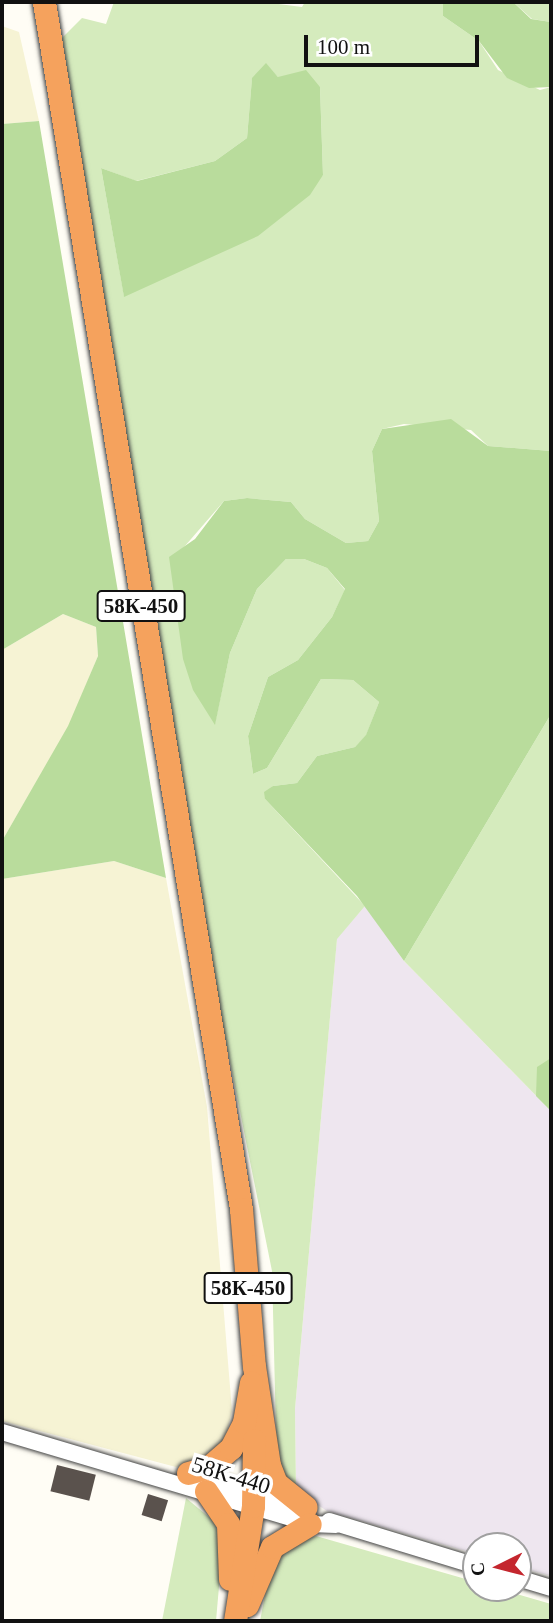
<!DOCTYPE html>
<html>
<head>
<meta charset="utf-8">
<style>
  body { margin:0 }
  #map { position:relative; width:553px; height:1623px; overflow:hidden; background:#fffdf5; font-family:"Times New Roman",serif }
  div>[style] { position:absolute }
  .industrial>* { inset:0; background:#eee6ef }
  .farmland>* { inset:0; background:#f6f3d4 }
  .green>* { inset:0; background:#d5ebbd }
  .forest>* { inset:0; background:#b9dc9c }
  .building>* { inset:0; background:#5a524d; transform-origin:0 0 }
  .roads { filter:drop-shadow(0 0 2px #444) drop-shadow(0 0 2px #444) }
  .minor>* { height:16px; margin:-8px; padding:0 8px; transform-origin:8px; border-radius:8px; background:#fff }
  .highway>* { height:23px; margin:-11.5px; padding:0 11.5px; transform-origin:11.5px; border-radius:11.5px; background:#f5a25d }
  span { translate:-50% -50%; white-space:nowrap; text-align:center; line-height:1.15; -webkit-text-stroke:7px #fff; paint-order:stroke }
  .shield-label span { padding:2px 5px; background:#fff; border:2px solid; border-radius:5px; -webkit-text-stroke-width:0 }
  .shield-label { font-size:21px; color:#111; font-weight:700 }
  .street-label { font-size:23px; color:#111 }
  .frame { position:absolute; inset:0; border:4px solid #111; pointer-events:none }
  .north { position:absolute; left:462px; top:1532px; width:70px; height:70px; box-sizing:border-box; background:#fff; border:2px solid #a0a0a0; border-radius:50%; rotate:264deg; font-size:19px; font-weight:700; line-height:28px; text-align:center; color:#111 }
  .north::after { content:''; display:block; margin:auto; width:24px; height:32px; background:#c4262e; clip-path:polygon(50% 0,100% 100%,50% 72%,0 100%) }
  .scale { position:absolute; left:304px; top:35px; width:175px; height:32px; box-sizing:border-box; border:4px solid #111; border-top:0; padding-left:9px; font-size:21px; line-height:24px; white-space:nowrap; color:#111; -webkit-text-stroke:5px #fff; paint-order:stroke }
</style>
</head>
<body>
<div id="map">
  <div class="industrial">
    <i style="clip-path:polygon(365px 906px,404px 961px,551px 1111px,551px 1576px,518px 1567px,518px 1546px,476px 1546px,476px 1554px,327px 1511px,296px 1491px,295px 1409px,337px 938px)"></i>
  </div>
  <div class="farmland">
    <i style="clip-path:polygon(2px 26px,19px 32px,39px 121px,2px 124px)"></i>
    <i style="clip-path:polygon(63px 614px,96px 627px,98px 656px,69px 726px,2px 841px,2px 650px)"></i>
    <i style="clip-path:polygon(114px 861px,166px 878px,207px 1107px,232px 1411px,223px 1448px,199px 1463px,176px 1467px,2px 1421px,2px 879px)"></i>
  </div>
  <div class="green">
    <i style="clip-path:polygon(evenodd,114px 2px,263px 2px,302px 7px,305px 2px,443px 2px,443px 16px,479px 41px,498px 70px,540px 90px,551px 87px,551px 451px,488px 446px,471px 430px,404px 424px,382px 429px,372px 451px,379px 521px,368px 541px,346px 543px,305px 519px,291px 502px,247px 498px,224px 501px,178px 554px,215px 723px,230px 653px,257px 589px,286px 559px,304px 559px,327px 568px,345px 590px,332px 617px,298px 660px,268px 677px,248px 736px,253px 774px,267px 768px,321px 679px,353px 680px,379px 702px,366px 736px,355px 747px,317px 756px,297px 783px,273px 786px,265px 799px,365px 906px,337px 939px,295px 1409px,296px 1491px,277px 1472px,272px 1271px,216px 992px,62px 38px,82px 18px,106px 24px,114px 2px,266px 64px,278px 77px,320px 87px,323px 175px,124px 296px,101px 168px,136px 181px,215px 161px,247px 138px,252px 79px,266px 64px)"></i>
    <i style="clip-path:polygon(513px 2px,551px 2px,551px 22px,532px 19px)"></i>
    <i style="clip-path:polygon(551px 714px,551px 1111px,404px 961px)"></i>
    <i style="clip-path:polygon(186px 1498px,215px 1522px,222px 1552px,216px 1621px,162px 1621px)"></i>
    <i style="clip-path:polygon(316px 1536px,476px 1582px,476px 1588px,496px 1588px,551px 1604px,551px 1621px,260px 1621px,272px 1559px,288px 1543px)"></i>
  </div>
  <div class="forest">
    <i style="clip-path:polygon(443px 2px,513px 2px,531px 19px,551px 22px,551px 87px,529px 88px,507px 78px,479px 41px,443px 16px)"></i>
    <i style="clip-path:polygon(266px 63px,278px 77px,306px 70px,320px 87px,323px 175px,310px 195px,258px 236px,124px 297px,101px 168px,137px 181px,215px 161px,247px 138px,252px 78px)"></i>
    <i style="clip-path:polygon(39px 121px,166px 878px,114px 861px,2px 879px,2px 841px,68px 726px,98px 656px,96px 627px,63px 614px,2px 650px,2px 124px)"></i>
    <i style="clip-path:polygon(451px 419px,488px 446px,551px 451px,551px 714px,404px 961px,357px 896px,265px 799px,264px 792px,273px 786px,297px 783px,317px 756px,355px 747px,366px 735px,379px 702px,353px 680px,321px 679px,267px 768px,253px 774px,248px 736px,268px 677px,298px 660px,332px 617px,345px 589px,327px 568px,304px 559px,286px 559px,257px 589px,230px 653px,215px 725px,193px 690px,183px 659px,169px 557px,195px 539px,224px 501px,247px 498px,291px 502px,305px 519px,346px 543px,368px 541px,379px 521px,372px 451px,382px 429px)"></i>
    <i style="clip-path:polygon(551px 1058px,551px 1111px,536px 1096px,537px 1067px)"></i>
  </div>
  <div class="building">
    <i style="left:57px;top:1465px;width:40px;height:27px;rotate:14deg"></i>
    <i style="left:148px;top:1494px;width:21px;height:22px;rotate:17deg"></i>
  </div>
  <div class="roads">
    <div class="minor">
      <i style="left:2px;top:1432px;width:321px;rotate:16.6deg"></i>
      <i style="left:310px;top:1524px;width:26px;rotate:2deg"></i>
      <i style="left:187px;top:1473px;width:115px;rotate:16.2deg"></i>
      <i style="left:329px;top:1521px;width:154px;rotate:17deg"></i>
      <i style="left:518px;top:1578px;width:34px;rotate:17deg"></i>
    </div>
    <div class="highway">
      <i style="left:44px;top:2px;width:1223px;rotate:80.73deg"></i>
      <i style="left:241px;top:1209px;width:158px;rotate:85.3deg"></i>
      <i style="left:254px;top:1366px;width:100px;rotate:81.4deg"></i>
      <i style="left:269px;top:1465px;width:19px;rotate:69deg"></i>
      <i style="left:276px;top:1483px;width:38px;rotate:39deg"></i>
      <i style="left:188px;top:1473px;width:22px;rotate:-16deg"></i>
      <i style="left:209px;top:1467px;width:29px;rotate:-41deg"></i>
      <i style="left:231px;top:1448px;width:29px;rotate:-63deg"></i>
      <i style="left:244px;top:1422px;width:40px;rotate:-80deg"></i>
      <i style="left:206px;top:1491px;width:40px;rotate:56deg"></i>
      <i style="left:228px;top:1524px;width:55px;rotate:87.9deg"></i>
      <i style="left:247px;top:1605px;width:63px;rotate:-66.7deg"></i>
      <i style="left:272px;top:1547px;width:44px;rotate:-31.2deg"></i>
      <i style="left:235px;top:1621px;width:116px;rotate:-81.1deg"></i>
      <i style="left:253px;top:1506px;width:66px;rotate:-89.1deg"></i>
    </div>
  </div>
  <div class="shield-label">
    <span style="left:141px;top:606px">58К-450</span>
    <span style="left:248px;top:1288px">58К-450</span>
  </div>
  <div class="street-label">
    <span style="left:231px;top:1476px;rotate:17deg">58К-440</span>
  </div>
  <div class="frame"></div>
  <div class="north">С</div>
  <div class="scale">100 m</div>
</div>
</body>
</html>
